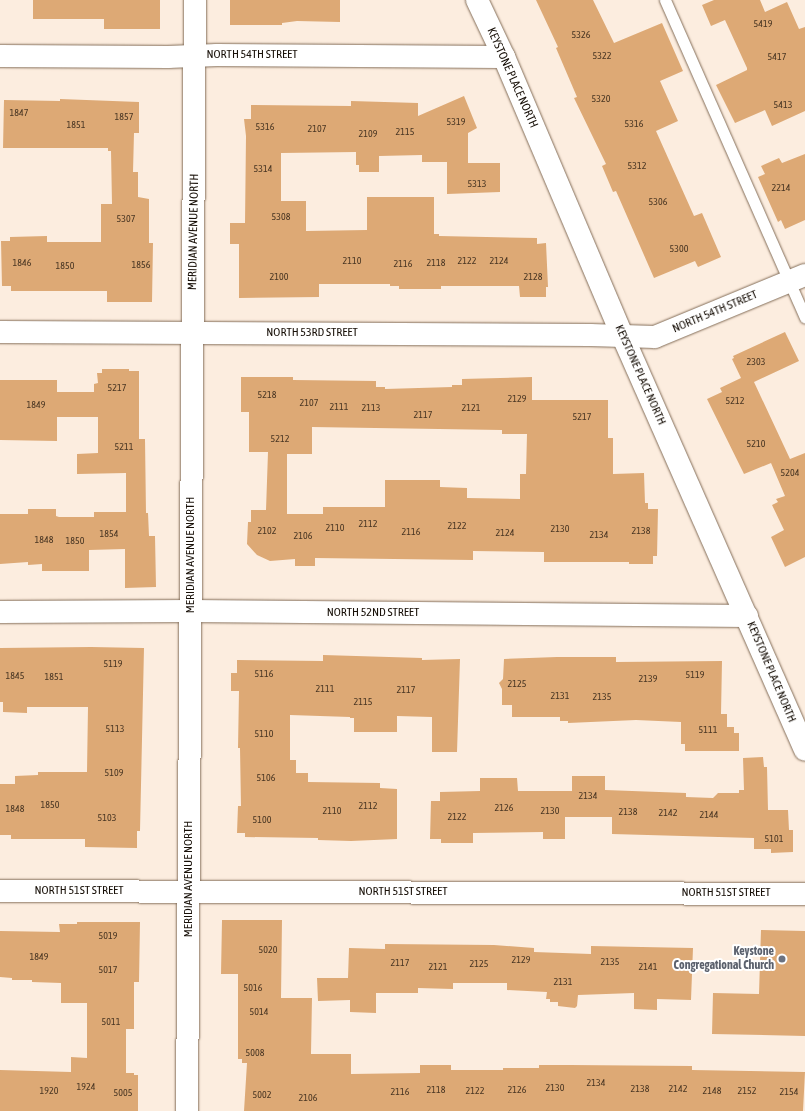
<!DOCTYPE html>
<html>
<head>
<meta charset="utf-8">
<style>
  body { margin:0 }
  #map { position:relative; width:805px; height:1111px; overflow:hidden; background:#fceddf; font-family:"Asap Condensed",sans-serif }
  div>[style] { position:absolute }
  .building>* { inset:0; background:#dda975 }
  .roads { filter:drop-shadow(0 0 1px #846e59) drop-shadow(0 0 1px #846e59) }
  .service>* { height:11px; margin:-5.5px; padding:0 5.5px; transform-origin:5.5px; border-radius:5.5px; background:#fff }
  .minor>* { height:22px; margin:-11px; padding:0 11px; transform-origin:11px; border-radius:11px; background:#fff }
  .tertiary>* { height:22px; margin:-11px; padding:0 11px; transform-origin:11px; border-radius:11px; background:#fff }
  .dots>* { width:11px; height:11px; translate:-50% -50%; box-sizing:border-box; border:2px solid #fff; border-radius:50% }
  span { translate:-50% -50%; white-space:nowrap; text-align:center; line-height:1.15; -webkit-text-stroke:4px #fff; paint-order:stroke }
  .number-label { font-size:10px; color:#493623 }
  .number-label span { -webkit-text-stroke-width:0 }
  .street-label { font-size:12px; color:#181008 }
  .worship-label { font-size:12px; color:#5b616d; font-weight:700 }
  .right { translate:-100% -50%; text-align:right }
</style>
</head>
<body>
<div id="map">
  <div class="building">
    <i style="clip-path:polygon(33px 0,160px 0,160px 29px,104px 29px,104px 19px,33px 19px)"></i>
    <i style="clip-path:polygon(230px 0,340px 0,340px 22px,297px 21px,282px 23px,282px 25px,230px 25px)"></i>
    <i style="clip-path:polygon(536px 0,593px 0,614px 43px,662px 23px,683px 71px,660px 81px,678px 121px,656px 131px,694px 216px,702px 213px,721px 257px,698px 267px,695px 261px,654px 278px,616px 191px,613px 192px,602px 166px,606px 164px,574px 98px,577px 97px,556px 48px,558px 47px)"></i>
    <i style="clip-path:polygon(714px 0,760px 0,765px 12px,787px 2px,799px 29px,805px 27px,805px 111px,772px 126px,765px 110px,735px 123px,716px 85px,747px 70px,747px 68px,725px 20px,711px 26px,702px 5px)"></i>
    <i style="clip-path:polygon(464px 96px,477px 128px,468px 133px,468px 163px,500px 163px,500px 192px,447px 194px,447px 162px,422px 162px,422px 155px,379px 156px,379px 172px,359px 172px,359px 165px,356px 165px,356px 152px,281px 153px,281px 201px,306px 201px,306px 231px,367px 230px,367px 197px,434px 197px,434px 234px,439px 234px,439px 236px,537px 238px,537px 244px,546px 243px,548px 287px,546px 287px,546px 297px,520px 297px,519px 286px,441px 286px,441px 289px,399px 289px,399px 286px,390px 286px,390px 284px,319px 284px,319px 297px,239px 298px,239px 244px,230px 244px,230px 223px,245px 223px,246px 136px,244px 119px,251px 119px,251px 105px,351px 106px,351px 101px,418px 103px,418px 116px)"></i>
    <i style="clip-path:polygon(60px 99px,139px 102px,139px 133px,134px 133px,133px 172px,138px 172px,138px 197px,149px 199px,149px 243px,153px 243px,152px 302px,107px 302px,107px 291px,11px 291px,11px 286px,2px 286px,1px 241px,10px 241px,10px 237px,47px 236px,47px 242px,101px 242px,101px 204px,112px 204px,111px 151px,108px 151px,108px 148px,3px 148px,4px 100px,60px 101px)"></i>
    <i style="clip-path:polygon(805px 154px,805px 220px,785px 229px,781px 220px,778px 222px,758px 177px,765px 174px,761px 166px,779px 158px,782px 163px)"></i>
    <i style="clip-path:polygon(785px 332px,799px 361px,754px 382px,790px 459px,805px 453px,805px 557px,785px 567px,771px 537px,784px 530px,772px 505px,778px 502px,776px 499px,785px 496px,771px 463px,744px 474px,707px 399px,722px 392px,720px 388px,741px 378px,732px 359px,734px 358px,733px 356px)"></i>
    <i style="clip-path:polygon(102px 369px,129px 369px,129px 371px,139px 371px,139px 439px,145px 439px,146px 513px,148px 513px,149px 536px,155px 536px,156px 587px,125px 588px,125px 549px,89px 550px,89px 571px,42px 571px,42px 564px,28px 565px,28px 562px,0 564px,0 514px,28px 514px,28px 509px,56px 509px,56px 516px,59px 517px,94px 517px,94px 512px,126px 512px,126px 473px,77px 474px,77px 454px,98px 453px,98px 417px,57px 417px,57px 441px,0 440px,0 380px,57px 380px,57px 392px,94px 392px,94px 384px,98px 383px,97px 373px,102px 373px)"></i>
    <i style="clip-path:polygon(evenodd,241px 377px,293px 377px,293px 380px,376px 381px,376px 387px,385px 387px,385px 389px,452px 387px,452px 385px,462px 385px,462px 379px,532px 377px,532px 400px,608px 400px,608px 438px,613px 438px,613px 474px,644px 473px,645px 503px,648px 503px,648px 509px,658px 509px,657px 556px,653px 556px,653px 564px,629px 564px,629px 562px,544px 562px,544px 552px,473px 551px,473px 560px,315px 558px,315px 566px,295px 566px,295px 559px,270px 561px,257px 555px,247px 544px,248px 522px,251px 522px,251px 510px,266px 510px,268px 452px,249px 452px,249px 412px,241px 412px,241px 377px,312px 427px,502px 430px,502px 434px,527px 434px,526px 474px,520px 474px,520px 499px,467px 498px,467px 488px,440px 487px,440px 480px,385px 480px,385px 507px,323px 507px,323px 514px,287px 514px,287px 454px,312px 454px,312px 427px)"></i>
    <i style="clip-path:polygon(91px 647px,144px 648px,140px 831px,137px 831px,137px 848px,85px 847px,85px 839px,11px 839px,11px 835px,0 835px,0 784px,15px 784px,15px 776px,38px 775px,38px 772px,87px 772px,88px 707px,27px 707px,27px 713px,3px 712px,3px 702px,0 702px,0 648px)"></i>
    <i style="clip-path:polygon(323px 655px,422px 658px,422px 660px,460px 659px,457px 752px,432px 752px,432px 717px,397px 716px,397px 732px,354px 732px,354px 718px,350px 718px,350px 717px,290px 715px,290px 760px,296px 760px,296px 773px,308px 773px,308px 782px,380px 783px,380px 788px,397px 789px,397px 839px,351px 841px,318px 840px,318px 838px,245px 837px,245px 833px,237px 833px,238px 806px,241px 806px,240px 748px,238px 748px,239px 691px,231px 691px,231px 673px,237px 673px,237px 660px,323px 661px)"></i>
    <i style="clip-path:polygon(557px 657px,616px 657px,616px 662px,722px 661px,721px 714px,727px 714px,727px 727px,734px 727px,734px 733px,739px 733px,739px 751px,685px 751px,685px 744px,681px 744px,681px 722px,636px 720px,568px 723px,568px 721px,560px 721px,560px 717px,512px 717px,512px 705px,502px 705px,502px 689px,499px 683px,503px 679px,504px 659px)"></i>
    <i style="clip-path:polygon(763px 757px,764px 767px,767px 767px,768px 810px,788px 810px,789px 830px,793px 830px,793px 852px,771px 853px,771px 849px,754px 849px,754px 838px,612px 834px,612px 817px,565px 817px,565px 839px,543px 839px,543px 832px,473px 833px,473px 843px,441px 843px,441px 839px,430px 839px,431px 801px,440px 801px,440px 792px,480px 791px,480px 778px,517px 778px,518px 791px,572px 791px,572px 776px,605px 776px,605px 790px,686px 793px,686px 797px,713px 798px,718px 793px,739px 793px,739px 790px,744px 790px,743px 758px)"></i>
    <i style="clip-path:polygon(222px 920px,282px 920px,281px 998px,312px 998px,311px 1054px,351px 1054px,351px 1074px,420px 1073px,420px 1065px,451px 1065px,451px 1070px,503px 1070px,503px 1068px,539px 1068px,539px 1065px,570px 1065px,692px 1066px,692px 1070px,805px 1072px,803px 1111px,244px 1111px,247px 1063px,242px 1063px,242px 1059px,238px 1059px,238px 974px,221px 974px)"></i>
    <i style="clip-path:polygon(77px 922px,140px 922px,139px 982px,134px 982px,134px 1029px,126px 1029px,126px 1073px,134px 1073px,134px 1075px,138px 1075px,138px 1111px,0 1111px,0 1070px,71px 1072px,71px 1057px,87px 1058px,87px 1003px,61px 1003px,61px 983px,32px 982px,32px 980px,12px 980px,12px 978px,0 977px,0 931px,60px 932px,59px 924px,77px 924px)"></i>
    <i style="clip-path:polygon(761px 930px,805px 931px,805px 1036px,712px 1034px,713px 993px,759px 994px)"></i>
    <i style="clip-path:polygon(385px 944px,494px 945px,534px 948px,534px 952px,591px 954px,591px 946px,693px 948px,691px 1000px,657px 999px,657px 1010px,634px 1009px,634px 993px,578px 995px,577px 1006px,575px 1008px,558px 1006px,558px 1002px,550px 1002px,550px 999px,546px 999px,547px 992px,507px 990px,507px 983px,453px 983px,453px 989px,418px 988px,418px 993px,376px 993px,376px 1013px,350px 1012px,350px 1000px,318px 1001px,317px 978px,348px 978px,349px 948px,385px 949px)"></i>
  </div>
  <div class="roads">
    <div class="service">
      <i style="left:665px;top:0;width:347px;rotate:66.2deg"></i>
    </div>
    <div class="minor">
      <i style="left:477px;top:0;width:63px;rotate:64.7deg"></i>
      <i style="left:504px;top:57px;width:304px;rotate:67deg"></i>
      <i style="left:623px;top:337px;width:451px;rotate:66.2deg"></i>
      <i style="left:0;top:56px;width:168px;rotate:0.3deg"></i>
      <i style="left:168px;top:57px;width:49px;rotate:-2.3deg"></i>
      <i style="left:217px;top:55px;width:287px;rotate:0.4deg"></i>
      <i style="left:0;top:332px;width:590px;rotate:0.29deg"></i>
      <i style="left:590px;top:335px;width:65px;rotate:1.8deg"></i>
      <i style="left:655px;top:337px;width:162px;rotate:-22.5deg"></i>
      <i style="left:0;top:612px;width:191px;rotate:-0.3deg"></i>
      <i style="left:191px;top:611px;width:556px;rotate:0.52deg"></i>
      <i style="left:0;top:891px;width:805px;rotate:0.21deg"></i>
    </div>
    <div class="tertiary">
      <i style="left:187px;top:1111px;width:1111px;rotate:-89.59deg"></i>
    </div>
  </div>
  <div class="dots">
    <i style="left:782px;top:959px;background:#6b7280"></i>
  </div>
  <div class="number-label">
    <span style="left:763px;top:24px">5419</span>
    <span style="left:581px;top:35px">5326</span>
    <span style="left:602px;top:56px">5322</span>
    <span style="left:777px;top:57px">5417</span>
    <span style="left:601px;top:99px">5320</span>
    <span style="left:783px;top:105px">5413</span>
    <span style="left:19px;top:113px">1847</span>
    <span style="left:124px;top:117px">1857</span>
    <span style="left:456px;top:122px">5319</span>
    <span style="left:634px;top:124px">5316</span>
    <span style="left:76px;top:125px">1851</span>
    <span style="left:265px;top:127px">5316</span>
    <span style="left:317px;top:129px">2107</span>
    <span style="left:405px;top:132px">2115</span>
    <span style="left:368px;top:134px">2109</span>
    <span style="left:637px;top:166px">5312</span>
    <span style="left:263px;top:169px">5314</span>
    <span style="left:477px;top:184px">5313</span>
    <span style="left:781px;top:188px">2214</span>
    <span style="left:658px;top:202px">5306</span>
    <span style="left:281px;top:217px">5308</span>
    <span style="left:126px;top:219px">5307</span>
    <span style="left:679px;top:249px">5300</span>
    <span style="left:352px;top:261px">2110</span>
    <span style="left:467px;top:261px">2122</span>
    <span style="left:499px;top:261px">2124</span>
    <span style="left:22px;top:263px">1846</span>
    <span style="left:436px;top:263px">2118</span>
    <span style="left:403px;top:264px">2116</span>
    <span style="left:141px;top:265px">1856</span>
    <span style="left:65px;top:266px">1850</span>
    <span style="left:279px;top:277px">2100</span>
    <span style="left:533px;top:277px">2128</span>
    <span style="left:756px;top:362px">2303</span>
    <span style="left:117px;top:388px">5217</span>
    <span style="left:267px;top:395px">5218</span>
    <span style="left:517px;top:399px">2129</span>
    <span style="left:735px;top:401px">5212</span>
    <span style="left:309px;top:403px">2107</span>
    <span style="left:36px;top:405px">1849</span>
    <span style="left:339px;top:407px">2111</span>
    <span style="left:371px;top:408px">2113</span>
    <span style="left:471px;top:408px">2121</span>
    <span style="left:423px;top:415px">2117</span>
    <span style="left:582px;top:417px">5217</span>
    <span style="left:280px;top:439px">5212</span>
    <span style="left:756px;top:444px">5210</span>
    <span style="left:124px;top:447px">5211</span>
    <span style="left:790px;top:473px">5204</span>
    <span style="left:368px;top:524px">2112</span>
    <span style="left:457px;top:526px">2122</span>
    <span style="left:335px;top:528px">2110</span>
    <span style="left:560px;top:529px">2130</span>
    <span style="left:267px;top:531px">2102</span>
    <span style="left:641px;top:531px">2138</span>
    <span style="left:411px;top:532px">2116</span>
    <span style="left:505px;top:533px">2124</span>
    <span style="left:109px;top:534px">1854</span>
    <span style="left:599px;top:535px">2134</span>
    <span style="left:303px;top:536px">2106</span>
    <span style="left:44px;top:540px">1848</span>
    <span style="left:75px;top:541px">1850</span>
    <span style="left:113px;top:664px">5119</span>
    <span style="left:264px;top:674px">5116</span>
    <span style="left:695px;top:675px">5119</span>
    <span style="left:15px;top:676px">1845</span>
    <span style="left:54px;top:677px">1851</span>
    <span style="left:648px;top:679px">2139</span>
    <span style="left:517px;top:684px">2125</span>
    <span style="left:325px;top:689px">2111</span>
    <span style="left:406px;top:690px">2117</span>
    <span style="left:560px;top:696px">2131</span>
    <span style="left:602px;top:697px">2135</span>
    <span style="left:363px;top:702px">2115</span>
    <span style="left:115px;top:729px">5113</span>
    <span style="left:708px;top:730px">5111</span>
    <span style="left:264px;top:734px">5110</span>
    <span style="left:114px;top:773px">5109</span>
    <span style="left:266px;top:778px">5106</span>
    <span style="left:588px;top:796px">2134</span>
    <span style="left:50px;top:805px">1850</span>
    <span style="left:368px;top:806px">2112</span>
    <span style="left:504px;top:808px">2126</span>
    <span style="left:15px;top:809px">1848</span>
    <span style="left:332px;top:811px">2110</span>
    <span style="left:550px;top:811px">2130</span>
    <span style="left:628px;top:812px">2138</span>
    <span style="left:668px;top:813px">2142</span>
    <span style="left:709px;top:815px">2144</span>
    <span style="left:457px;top:817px">2122</span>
    <span style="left:107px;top:818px">5103</span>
    <span style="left:262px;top:820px">5100</span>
    <span style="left:774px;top:839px">5101</span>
    <span style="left:108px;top:936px">5019</span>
    <span style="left:268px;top:950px">5020</span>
    <span style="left:39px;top:957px">1849</span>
    <span style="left:521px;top:960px">2129</span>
    <span style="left:610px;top:962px">2135</span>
    <span style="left:400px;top:963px">2117</span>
    <span style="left:479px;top:964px">2125</span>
    <span style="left:438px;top:967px">2121</span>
    <span style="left:648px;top:967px">2141</span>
    <span style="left:108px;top:970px">5017</span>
    <span style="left:563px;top:982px">2131</span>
    <span style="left:253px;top:988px">5016</span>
    <span style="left:259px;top:1012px">5014</span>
    <span style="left:111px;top:1022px">5011</span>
    <span style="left:255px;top:1053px">5008</span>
    <span style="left:596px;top:1083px">2134</span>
    <span style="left:86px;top:1087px">1924</span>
    <span style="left:555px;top:1088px">2130</span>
    <span style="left:640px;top:1089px">2138</span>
    <span style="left:678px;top:1089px">2142</span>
    <span style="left:436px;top:1090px">2118</span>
    <span style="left:517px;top:1090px">2126</span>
    <span style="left:49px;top:1091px">1920</span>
    <span style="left:475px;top:1091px">2122</span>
    <span style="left:712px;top:1091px">2148</span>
    <span style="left:747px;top:1091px">2152</span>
    <span style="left:400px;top:1092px">2116</span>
    <span style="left:789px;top:1092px">2154</span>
    <span style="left:123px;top:1093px">5005</span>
    <span style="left:262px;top:1095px">5002</span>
    <span style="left:308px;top:1098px">2106</span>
  </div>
  <div class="street-label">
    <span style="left:252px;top:55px">NORTH 54TH STREET</span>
    <span style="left:512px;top:78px;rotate:66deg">KEYSTONE PLACE NORTH</span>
    <span style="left:194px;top:232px;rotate:-89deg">MERIDIAN AVENUE NORTH</span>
    <span style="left:715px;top:312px;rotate:-23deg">NORTH 54TH STREET</span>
    <span style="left:312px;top:333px">NORTH 53RD STREET</span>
    <span style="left:640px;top:375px;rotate:66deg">KEYSTONE PLACE NORTH</span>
    <span style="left:191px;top:555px;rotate:-90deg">MERIDIAN AVENUE NORTH</span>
    <span style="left:373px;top:613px">NORTH 52ND STREET</span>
    <span style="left:771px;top:672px;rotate:67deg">KEYSTONE PLACE NORTH</span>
    <span style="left:189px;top:879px;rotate:-90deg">MERIDIAN AVENUE NORTH</span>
    <span style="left:79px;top:891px">NORTH 51ST STREET</span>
    <span style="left:403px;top:892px">NORTH 51ST STREET</span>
    <span style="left:726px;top:893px">NORTH 51ST STREET</span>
  </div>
  <div class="worship-label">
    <span class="right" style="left:774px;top:959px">Keystone<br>Congregational Church</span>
  </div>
</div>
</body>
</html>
